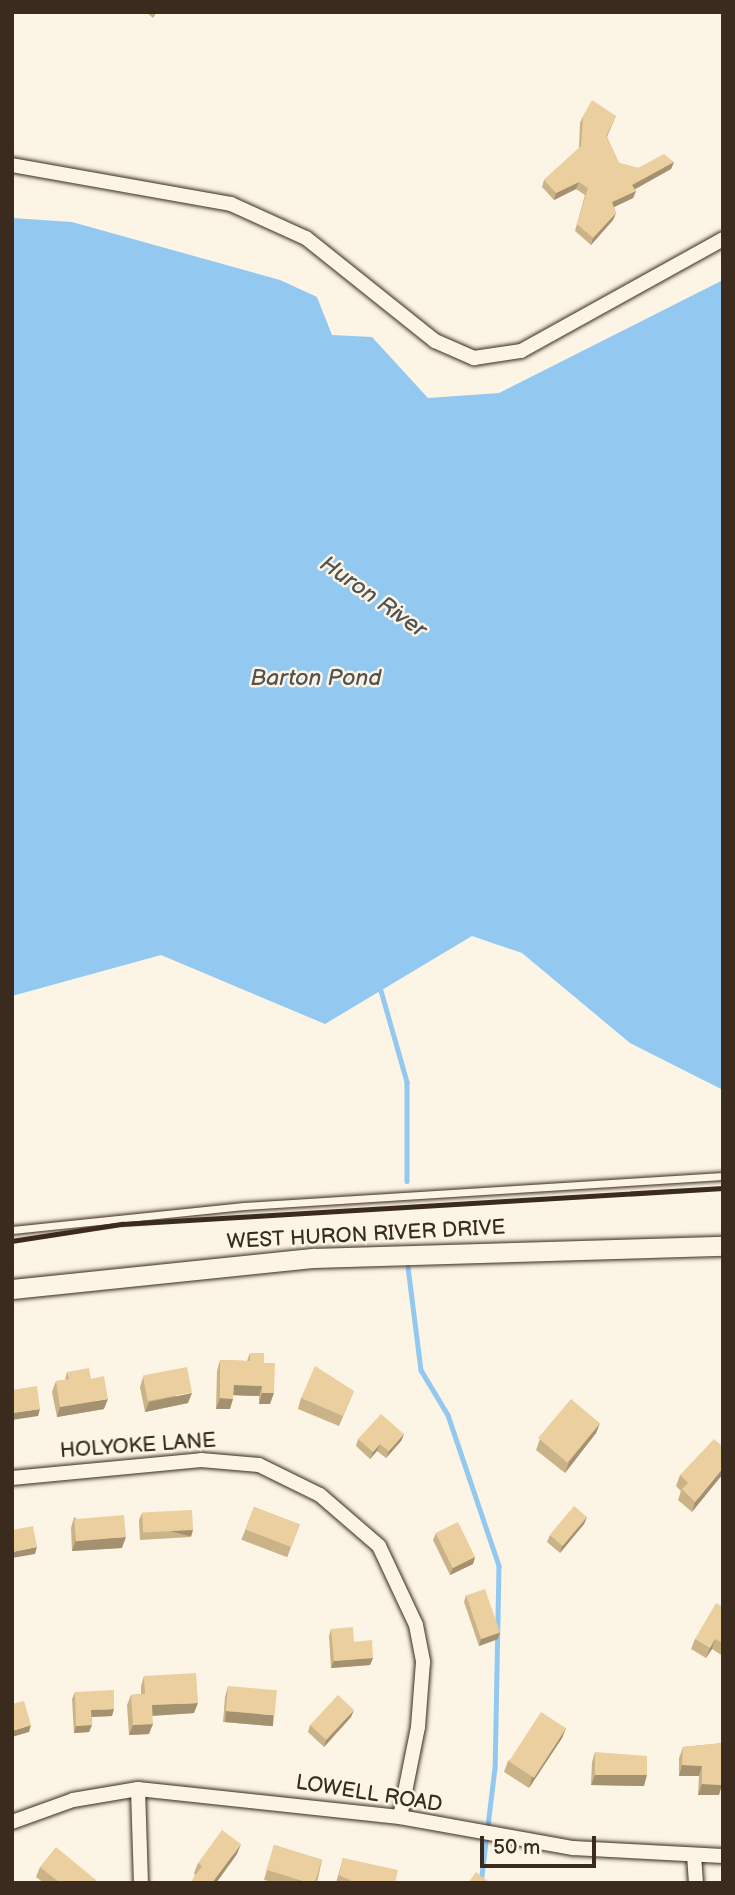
<!DOCTYPE html>
<html>
<head>
<meta charset="utf-8">
<style>
  body { margin:0 }
  #map { position:relative; width:735px; height:1895px; overflow:hidden; background:#fcf5e5; font-family:"Balsamiq Sans",sans-serif }
  div>[style] { position:absolute }
  .water>* { inset:0; background:#93c9f1 }
  .stream>* { height:4.5px; margin:-2.25px; padding:0 2.25px; transform-origin:2.25px; border-radius:2.25px; background:#93c9f1 }
  .roads { filter:drop-shadow(0 0 2px #3b2a1e) drop-shadow(0 0 2px #3b2a1e) }
  .lane>* { height:7px; margin:-3.5px; padding:0 3.5px; transform-origin:3.5px; border-radius:3.5px; background:#fcf5e5 }
  .street>* { height:14px; margin:-7px; padding:0 7px; transform-origin:7px; border-radius:7px; background:#fcf5e5 }
  .secondary>* { height:19px; margin:-9.5px; padding:0 9.5px; transform-origin:9.5px; border-radius:9.5px; background:#fcf5e5 }
  .rail>* { height:4.5px; margin:-2.25px; padding:0 2.25px; transform-origin:2.25px; border-radius:2.25px; background:#3b2a1e }
  .wall>* { inset:0; background:#cab289; transform-origin:0 0 }
  .shaded-wall>* { inset:0; background:#a4916f; transform-origin:0 0 }
  .building>* { inset:0; background:#ebcf9f; transform-origin:0 0 }
  span { translate:-50% -50%; white-space:nowrap; text-align:center; line-height:1.15; -webkit-text-stroke:5px #fcf5e5; paint-order:stroke }
  .street-label { font-size:21px; color:#3b2a1e }
  .water-label { font-size:23px; color:#515253; font-style:italic }
  .frame { position:absolute; inset:0; border:14px solid #3b2a1e; pointer-events:none }
  .scale { position:absolute; left:480px; top:1836px; width:116px; height:32px; box-sizing:border-box; border:4px solid #3b2a1e; border-top:0; padding-left:9px; font-size:21px; line-height:24px; white-space:nowrap; color:#3b2a1e; -webkit-text-stroke:5px #fcf5e5; paint-order:stroke }
</style>
</head>
<body>
<div id="map">
  <div class="water">
    <i style="clip-path:polygon(12px 218px,72px 222px,280px 280px,317px 297px,332px 335px,372px 337px,428px 398px,499px 393px,723px 280px,723px 1090px,630px 1043px,522px 953px,472px 936px,325px 1024px,161px 955px,12px 996px)"></i>
  </div>
  <div class="stream">
    <i style="left:380px;top:987px;width:99px;rotate:74.1deg"></i>
    <i style="left:407px;top:1082px;width:99px;rotate:90deg"></i>
    <i style="left:408px;top:1267px;width:104px;rotate:82.8deg"></i>
    <i style="left:421px;top:1370px;width:52px;rotate:59deg"></i>
    <i style="left:448px;top:1415px;width:159px;rotate:71.3deg"></i>
    <i style="left:499px;top:1566px;width:202px;rotate:91.1deg"></i>
    <i style="left:495px;top:1768px;width:116px;rotate:96.9deg"></i>
  </div>
  <div class="roads">
    <div class="lane">
      <i style="left:12px;top:1230px;width:233px;rotate:-5.9deg"></i>
      <i style="left:244px;top:1206px;width:480px;rotate:-3.6deg"></i>
    </div>
    <div class="street">
      <i style="left:12px;top:165px;width:222px;rotate:10.1deg"></i>
      <i style="left:231px;top:204px;width:82px;rotate:24.4deg"></i>
      <i style="left:306px;top:238px;width:165px;rotate:38.6deg"></i>
      <i style="left:435px;top:341px;width:43px;rotate:23.6deg"></i>
      <i style="left:474px;top:358px;width:48px;rotate:-8.5deg"></i>
      <i style="left:521px;top:351px;width:231px;rotate:-29deg"></i>
      <i style="left:12px;top:1478px;width:190px;rotate:-5.4deg"></i>
      <i style="left:201px;top:1460px;width:58px;rotate:4.9deg"></i>
      <i style="left:259px;top:1465px;width:68px;rotate:26.2deg"></i>
      <i style="left:320px;top:1495px;width:78px;rotate:40.8deg"></i>
      <i style="left:379px;top:1546px;width:87px;rotate:64.9deg"></i>
      <i style="left:416px;top:1625px;width:38px;rotate:79deg"></i>
      <i style="left:423px;top:1662px;width:65px;rotate:94.4deg"></i>
      <i style="left:418px;top:1727px;width:92px;rotate:101.3deg"></i>
      <i style="left:138px;top:1789px;width:94px;rotate:88.2deg"></i>
      <i style="left:12px;top:1822px;width:65px;rotate:-19.8deg"></i>
      <i style="left:73px;top:1800px;width:66px;rotate:-9.6deg"></i>
      <i style="left:138px;top:1789px;width:263px;rotate:6.1deg"></i>
      <i style="left:400px;top:1817px;width:176px;rotate:10.2deg"></i>
      <i style="left:573px;top:1848px;width:150px;rotate:3.1deg"></i>
      <i style="left:694px;top:1855px;width:28px;rotate:86deg"></i>
    </div>
    <div class="secondary">
      <i style="left:12px;top:1289px;width:304px;rotate:-5.9deg"></i>
      <i style="left:314px;top:1258px;width:409px;rotate:-1.7deg"></i>
    </div>
  </div>
  <div class="rail">
    <i style="left:12px;top:1241px;width:111px;rotate:-8.8deg"></i>
    <i style="left:122px;top:1224px;width:602px;rotate:-3.43deg"></i>
  </div>
  <div class="wall">
    <i style="clip-path:polygon(146px 12px,157px 12px,153px 18px)"></i>
    <i style="clip-path:polygon(583px 116px,616px 116px,607px 137px,619px 163px,638px 168px,674px 162px,671px 169px,635px 189px,636px 191px,633px 198px,614px 207px,616px 213px,613px 220px,591px 245px,575px 231px,585px 195px,576px 189px,554px 200px,542px 187px,544px 180px,579px 148px,580px 123px)"></i>
    <i style="clip-path:polygon(250px 1353px,264px 1363px,270px 1404px,259px 1404px,259px 1396px,233px 1395px,230px 1409px,216px 1409px,217px 1371px,220px 1360px,247px 1361px)"></i>
    <i style="clip-path:polygon(67px 1372px,104px 1409px,57px 1417px,52px 1392px,56px 1381px,65px 1380px)"></i>
    <i style="clip-path:polygon(143px 1377px,188px 1403px,145px 1412px,140px 1387px)"></i>
    <i style="clip-path:polygon(354px 1391px,339px 1426px,298px 1409px,301px 1398px)"></i>
    <i style="clip-path:polygon(600px 1423px,596px 1433px,565px 1473px,536px 1450px,540px 1439px)"></i>
    <i style="clip-path:polygon(404px 1434px,401px 1441px,386px 1458px,377px 1451px,370px 1459px,356px 1446px,358px 1439px)"></i>
    <i style="clip-path:polygon(723px 1447px,692px 1512px,678px 1500px,681px 1491px,676px 1486px,680px 1475px)"></i>
    <i style="left:254px;top:1507px;width:49px;height:35px;rotate:21deg"></i>
    <i style="clip-path:polygon(142px 1513px,191px 1537px,140px 1540px,139px 1520px)"></i>
    <i style="clip-path:polygon(74px 1517px,122px 1548px,72px 1551px,71px 1528px)"></i>
    <i style="clip-path:polygon(587px 1517px,584px 1524px,560px 1553px,547px 1542px,550px 1535px)"></i>
    <i style="clip-path:polygon(436px 1533px,475px 1557px,473px 1564px,450px 1575px,433px 1540px)"></i>
    <i style="clip-path:polygon(466px 1595px,498px 1639px,479px 1646px,464px 1602px)"></i>
    <i style="clip-path:polygon(723px 1607px,723px 1656px,712px 1649px,706px 1658px,691px 1649px,695px 1639px)"></i>
    <i style="clip-path:polygon(331px 1629px,354px 1642px,373px 1658px,370px 1665px,331px 1668px,329px 1636px)"></i>
    <i style="clip-path:polygon(144px 1676px,194px 1713px,152px 1716px,149px 1734px,129px 1735px,127px 1705px,131px 1695px,141px 1694px,141px 1686px)"></i>
    <i style="clip-path:polygon(228px 1686px,271px 1726px,223px 1722px,225px 1697px)"></i>
    <i style="clip-path:polygon(75px 1692px,112px 1716px,92px 1717px,92px 1725px,89px 1732px,74px 1733px,72px 1699px)"></i>
    <i style="clip-path:polygon(351px 1717px,324px 1747px,308px 1732px,310px 1725px)"></i>
    <i style="clip-path:polygon(566px 1728px,562px 1738px,529px 1788px,504px 1772px,508px 1761px)"></i>
    <i style="clip-path:polygon(723px 1743px,719px 1795px,698px 1795px,699px 1776px,679px 1776px,679px 1758px,683px 1747px)"></i>
    <i style="clip-path:polygon(595px 1752px,644px 1786px,591px 1785px,592px 1762px)"></i>
    <i style="clip-path:polygon(274px 1845px,322px 1860px,317px 1883px,275px 1883px,264px 1880px)"></i>
    <i style="clip-path:polygon(237px 1854px,216px 1883px,191px 1883px,195px 1875px,194px 1873px,198px 1863px)"></i>
    <i style="clip-path:polygon(343px 1858px,395px 1883px,336px 1883px)"></i>
    <i style="clip-path:polygon(40px 1867px,96px 1880px,95px 1883px,44px 1883px,36px 1877px)"></i>
  </div>
  <div class="shaded-wall">
    <i style="clip-path:polygon(674px 162px,671px 169px,630px 192px,632px 185px)"></i>
    <i style="clip-path:polygon(579px 182px,576px 189px,554px 200px,556px 193px)"></i>
    <i style="clip-path:polygon(636px 191px,633px 198px,610px 209px,612px 202px)"></i>
    <i style="clip-path:polygon(616px 213px,613px 220px,591px 245px,593px 238px)"></i>
    <i style="clip-path:polygon(234px 1385px,262px 1386px,259px 1396px,230px 1395px)"></i>
    <i style="clip-path:polygon(192px 1393px,188px 1403px,145px 1412px,149px 1402px)"></i>
    <i style="clip-path:polygon(262px 1393px,274px 1393px,270px 1404px,259px 1404px)"></i>
    <i style="clip-path:polygon(220px 1398px,233px 1399px,230px 1409px,216px 1409px)"></i>
    <i style="clip-path:polygon(108px 1399px,104px 1409px,57px 1417px,60px 1407px)"></i>
    <i style="clip-path:polygon(40px 1409px,38px 1416px,12px 1420px,12px 1413px)"></i>
    <i style="clip-path:polygon(600px 1423px,596px 1433px,565px 1473px,569px 1462px)"></i>
    <i style="clip-path:polygon(404px 1434px,401px 1441px,386px 1458px,389px 1451px)"></i>
    <i style="clip-path:polygon(380px 1444px,377px 1451px,370px 1459px,373px 1452px)"></i>
    <i style="clip-path:polygon(723px 1468px,723px 1474px,692px 1512px,695px 1502px)"></i>
    <i style="clip-path:polygon(587px 1517px,584px 1524px,560px 1553px,562px 1546px)"></i>
    <i style="left:193px;top:1530px;width:7px;height:50px;rotate:106deg"></i>
    <i style="clip-path:polygon(126px 1537px,122px 1548px,72px 1551px,76px 1540px)"></i>
    <i style="clip-path:polygon(37px 1547px,35px 1554px,12px 1558px,12px 1552px)"></i>
    <i style="clip-path:polygon(475px 1557px,473px 1564px,450px 1575px,453px 1568px)"></i>
    <i style="clip-path:polygon(500px 1632px,498px 1639px,479px 1646px,481px 1639px)"></i>
    <i style="clip-path:polygon(715px 1639px,712px 1649px,706px 1658px,710px 1648px)"></i>
    <i style="clip-path:polygon(373px 1658px,370px 1665px,331px 1668px,334px 1661px)"></i>
    <i style="clip-path:polygon(198px 1703px,194px 1713px,148px 1716px,152px 1705px)"></i>
    <i style="clip-path:polygon(114px 1709px,112px 1716px,89px 1717px,91px 1710px)"></i>
    <i style="clip-path:polygon(354px 1710px,351px 1717px,324px 1747px,326px 1740px)"></i>
    <i style="left:226px;top:1711px;width:48px;height:11px;rotate:5deg"></i>
    <i style="clip-path:polygon(153px 1724px,149px 1734px,129px 1735px,133px 1725px)"></i>
    <i style="clip-path:polygon(31px 1725px,29px 1732px,12px 1737px,12px 1731px)"></i>
    <i style="clip-path:polygon(92px 1725px,89px 1732px,74px 1733px,76px 1726px)"></i>
    <i style="clip-path:polygon(566px 1728px,562px 1738px,529px 1788px,532px 1777px)"></i>
    <i style="clip-path:polygon(682px 1765px,702px 1766px,699px 1776px,679px 1776px)"></i>
    <i style="clip-path:polygon(595px 1775px,647px 1775px,644px 1786px,591px 1785px)"></i>
    <i style="clip-path:polygon(702px 1784px,722px 1785px,719px 1795px,698px 1795px)"></i>
    <i style="clip-path:polygon(241px 1844px,237px 1854px,216px 1883px,212px 1883px)"></i>
  </div>
  <div class="building">
    <i style="clip-path:polygon(592px 100px,616px 116px,606px 136px,619px 163px,638px 168px,664px 154px,674px 162px,632px 185px,636px 191px,612px 202px,616px 213px,593px 238px,577px 224px,588px 188px,579px 182px,556px 193px,544px 180px,581px 146px,583px 116px)"></i>
    <i style="clip-path:polygon(250px 1353px,264px 1353px,264px 1363px,275px 1363px,274px 1393px,262px 1393px,262px 1386px,234px 1385px,233px 1399px,220px 1398px,220px 1360px,250px 1361px)"></i>
    <i style="clip-path:polygon(315px 1366px,354px 1391px,343px 1416px,301px 1398px)"></i>
    <i style="left:187px;top:1367px;width:26px;height:45px;rotate:79deg"></i>
    <i style="clip-path:polygon(89px 1368px,91px 1379px,104px 1376px,108px 1399px,60px 1407px,56px 1381px,69px 1379px,67px 1372px)"></i>
    <i style="clip-path:polygon(37px 1386px,40px 1409px,12px 1413px,12px 1390px)"></i>
    <i style="left:571px;top:1399px;width:38px;height:51px;rotate:40deg"></i>
    <i style="clip-path:polygon(381px 1414px,404px 1434px,389px 1451px,380px 1444px,373px 1452px,358px 1439px)"></i>
    <i style="clip-path:polygon(714px 1439px,723px 1447px,723px 1468px,695px 1502px,682px 1489px,688px 1483px,680px 1475px)"></i>
    <i style="left:574px;top:1506px;width:17px;height:38px;rotate:40deg"></i>
    <i style="left:254px;top:1507px;width:49px;height:24px;rotate:21deg"></i>
    <i style="left:192px;top:1510px;width:20px;height:50px;rotate:87deg"></i>
    <i style="left:124px;top:1515px;width:22px;height:50px;rotate:85deg"></i>
    <i style="left:458px;top:1522px;width:39px;height:25px;rotate:64deg"></i>
    <i style="clip-path:polygon(33px 1526px,37px 1547px,12px 1552px,12px 1530px)"></i>
    <i style="left:485px;top:1589px;width:46px;height:20px;rotate:71deg"></i>
    <i style="clip-path:polygon(716px 1603px,723px 1607px,723px 1616px,721px 1619px,723px 1620px,723px 1643px,715px 1639px,710px 1648px,695px 1639px)"></i>
    <i style="clip-path:polygon(353px 1627px,354px 1642px,372px 1640px,373px 1658px,334px 1661px,331px 1629px)"></i>
    <i style="clip-path:polygon(196px 1673px,198px 1703px,152px 1705px,153px 1724px,133px 1725px,131px 1695px,145px 1694px,144px 1676px)"></i>
    <i style="left:228px;top:1686px;width:49px;height:25px;rotate:5deg"></i>
    <i style="clip-path:polygon(114px 1690px,114px 1709px,91px 1710px,92px 1725px,76px 1726px,75px 1692px)"></i>
    <i style="left:338px;top:1695px;width:22px;height:41px;rotate:43deg"></i>
    <i style="clip-path:polygon(24px 1701px,31px 1725px,12px 1731px,12px 1704px)"></i>
    <i style="left:541px;top:1712px;width:30px;height:59px;rotate:33deg"></i>
    <i style="clip-path:polygon(723px 1743px,722px 1785px,702px 1784px,702px 1766px,682px 1765px,683px 1747px)"></i>
    <i style="clip-path:polygon(595px 1752px,647px 1756px,647px 1775px,595px 1775px)"></i>
    <i style="clip-path:polygon(222px 1830px,241px 1844px,212px 1883px,196px 1883px,192px 1880px,202px 1866px,198px 1863px)"></i>
    <i style="left:274px;top:1845px;width:50px;height:26px;rotate:17deg"></i>
    <i style="clip-path:polygon(56px 1847px,96px 1880px,94px 1883px,60px 1883px,40px 1867px)"></i>
    <i style="clip-path:polygon(343px 1858px,398px 1870px,395px 1883px,356px 1883px,339px 1875px)"></i>
    <i style="clip-path:polygon(476px 1872px,490px 1883px,468px 1883px)"></i>
  </div>
  <div class="street-label">
    <span style="left:366px;top:1235px;rotate:-3deg">WEST HURON RIVER DRIVE</span>
    <span style="left:138px;top:1446px;rotate:-4deg">HOLYOKE LANE</span>
    <span style="left:369px;top:1794px;rotate:9deg">LOWELL ROAD</span>
  </div>
  <div class="water-label">
    <span style="left:373px;top:597px;rotate:35deg">Huron River</span>
    <span style="left:316px;top:678px">Barton Pond</span>
  </div>
  <div class="frame"></div>
  <div class="scale">50 m</div>
</div>
</body>
</html>
